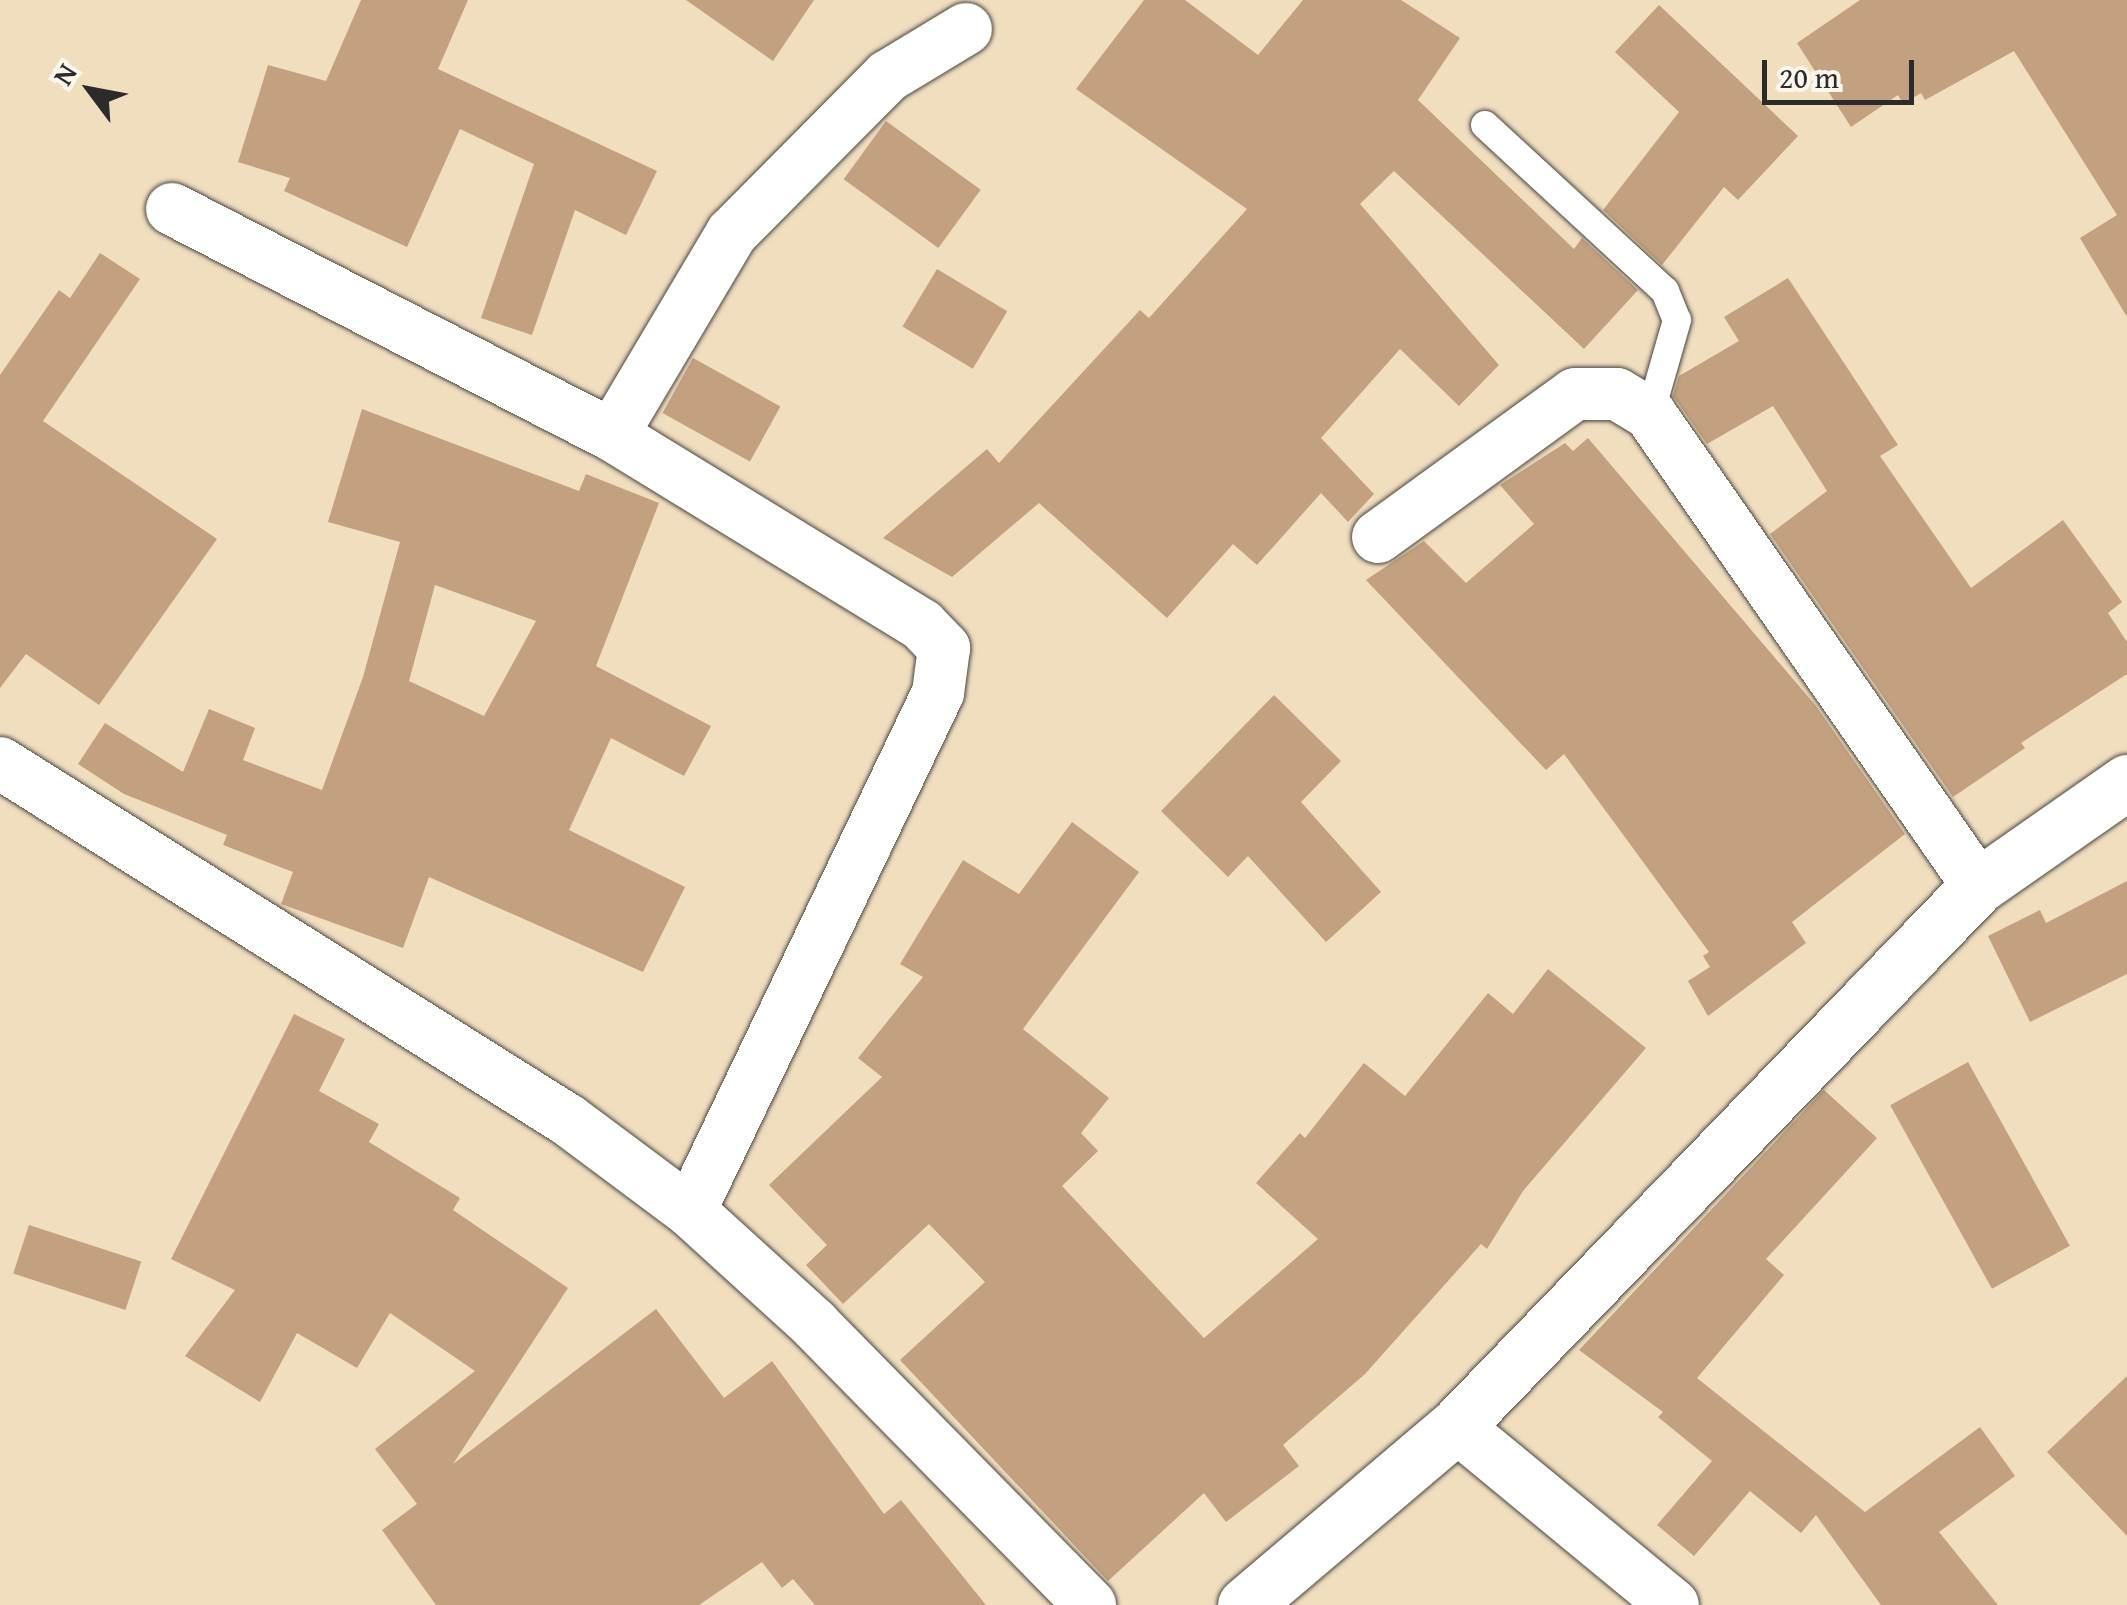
<!DOCTYPE html>
<html>
<head>
<meta charset="utf-8">
<style>
  body { margin:0 }
  #map { position:relative; width:2127px; height:1605px; overflow:hidden; background:#f1debf; font-family:"Gentium Book Plus",serif }
  div>[style] { position:absolute }
  .building>* { inset:0; background:#c3a07f; transform-origin:0 0 }
  .roads { filter:drop-shadow(0 0 2px #494641) drop-shadow(0 0 2px #494641) }
  .service>* { height:28px; margin:-14px; padding:0 14px; transform-origin:14px; border-radius:14px; background:#fff }
  .minor>* { height:52px; margin:-26px; padding:0 26px; transform-origin:26px; border-radius:26px; background:#fff }
  .tertiary>* { height:55px; margin:-27.5px; padding:0 27.5px; transform-origin:27.5px; border-radius:27.5px; background:#fff }
  span { translate:-50% -50%; white-space:nowrap; text-align:center; line-height:1.15; -webkit-text-stroke:9px #fbf7ec; paint-order:stroke }
  .north { position:absolute; left:40px; top:40px; width:100px; height:100px; -webkit-text-stroke:8px #fbf7ec; paint-order:stroke; rotate:302deg; font-size:28px; font-weight:700; line-height:40px; text-align:center; color:#2b2b2b }
  .north::after { content:''; display:block; margin:auto; width:35px; height:45px; background:#2b2b2b; clip-path:polygon(50% 0,100% 100%,50% 72%,0 100%) }
  .scale { position:absolute; left:1762px; top:60px; width:152px; height:45px; box-sizing:border-box; border:5px solid #2b2b2b; border-top:0; padding-left:12px; font-size:30px; line-height:35px; white-space:nowrap; color:#2b2b2b; -webkit-text-stroke:8px #fbf7ec; paint-order:stroke }
</style>
</head>
<body>
<div id="map">
  <div class="building">
    <i style="clip-path:polygon(361px 0,468px 0,438px 69px,657px 171px,626px 235px,575px 210px,532px 335px,481px 318px,534px 164px,460px 129px,407px 247px,284px 191px,290px 178px,238px 162px,268px 65px,326px 81px)"></i>
    <i style="clip-path:polygon(686px 0,814px 0,773px 61px)"></i>
    <i style="clip-path:polygon(1144px 0,1185px 0,1258px 55px,1303px 0,1401px 0,1460px 38px,1418px 100px,1574px 249px,1582px 238px,1638px 290px,1584px 349px,1394px 171px,1360px 204px,1499px 365px,1459px 406px,1400px 349px,1321px 438px,1374px 494px,1348px 522px,1321px 493px,1257px 565px,1233px 544px,1167px 618px,1039px 503px,952px 577px,883px 538px,987px 449px,999px 463px,1140px 310px,1149px 318px,1247px 209px,1076px 89px)"></i>
    <i style="clip-path:polygon(1860px 0,2127px 0,2127px 317px,2080px 238px,2117px 215px,2014px 51px,1925px 100px,1921px 93px,1903px 104px,1898px 95px,1851px 127px,1797px 43px)"></i>
    <i style="clip-path:polygon(1659px 5px,1798px 136px,1738px 200px,1724px 187px,1662px 265px,1603px 210px,1679px 112px,1615px 52px)"></i>
    <i style="left:886px;top:121px;width:117px;height:72px;rotate:36deg"></i>
    <i style="clip-path:polygon(100px 253px,140px 279px,43px 421px,217px 539px,99px 705px,26px 654px,0 688px,0 375px,59px 290px,70px 298px)"></i>
    <i style="left:937px;top:269px;width:82px;height:67px;rotate:31deg"></i>
    <i style="clip-path:polygon(1788px 278px,1898px 445px,1880px 456px,1971px 588px,2063px 520px,2122px 602px,2108px 613px,2127px 642px,2127px 674px,2021px 743px,2025px 748px,1953px 797px,1770px 534px,1827px 491px,1773px 406px,1707px 444px,1673px 396px,1679px 376px,1739px 341px,1724px 317px)"></i>
    <i style="left:693px;top:358px;width:100px;height:63px;rotate:29deg"></i>
    <i style="clip-path:polygon(evenodd,362px 409px,579px 491px,586px 474px,659px 503px,596px 666px,711px 726px,684px 776px,611px 738px,569px 830px,685px 887px,643px 972px,429px 877px,403px 948px,281px 904px,293px 872px,223px 845px,227px 835px,124px 794px,78px 764px,105px 723px,183px 772px,209px 709px,255px 728px,243px 760px,322px 790px,363px 677px,400px 542px,328px 522px,362px 409px,435px 585px,536px 621px,484px 716px,409px 681px,435px 585px)"></i>
    <i style="clip-path:polygon(1588px 438px,1816px 706px,1905px 834px,1792px 922px,1806px 943px,1708px 1016px,1688px 981px,1710px 967px,1703px 956px,1709px 952px,1564px 754px,1546px 770px,1366px 580px,1424px 541px,1466px 583px,1534px 524px,1500px 485px,1565px 443px,1573px 451px)"></i>
    <i style="clip-path:polygon(1274px 695px,1341px 761px,1301px 802px,1381px 892px,1326px 942px,1248px 856px,1228px 877px,1161px 811px)"></i>
    <i style="clip-path:polygon(1072px 822px,1139px 872px,1023px 1029px,1109px 1098px,1081px 1133px,1098px 1151px,1062px 1186px,1204px 1338px,1318px 1239px,1256px 1183px,1300px 1133px,1305px 1138px,1364px 1063px,1405px 1096px,1488px 993px,1513px 1014px,1548px 969px,1646px 1048px,1523px 1191px,1487px 1249px,1481px 1244px,1365px 1374px,1283px 1445px,1299px 1466px,1226px 1522px,1204px 1493px,1108px 1581px,900px 1360px,985px 1282px,929px 1224px,843px 1304px,806px 1265px,827px 1245px,769px 1185px,882px 1077px,858px 1058px,923px 977px,900px 964px,963px 860px,1019px 894px)"></i>
    <i style="clip-path:polygon(2127px 881px,2127px 974px,2030px 1022px,1988px 936px,2040px 910px,2046px 923px)"></i>
    <i style="clip-path:polygon(294px 1014px,345px 1039px,319px 1091px,379px 1124px,369px 1142px,460px 1198px,453px 1210px,568px 1288px,453px 1464px,656px 1309px,724px 1398px,772px 1361px,884px 1514px,901px 1500px,986px 1605px,815px 1605px,793px 1579px,782px 1588px,762px 1562px,699px 1605px,436px 1605px,382px 1530px,417px 1504px,375px 1449px,475px 1371px,390px 1313px,357px 1368px,297px 1333px,260px 1402px,185px 1356px,235px 1290px,171px 1259px)"></i>
    <i style="left:1968px;top:1062px;width:210px;height:89px;rotate:61deg"></i>
    <i style="clip-path:polygon(1824px 1090px,1877px 1138px,1766px 1259px,1784px 1275px,1697px 1378px,1865px 1512px,1980px 1427px,2015px 1476px,1939px 1532px,1998px 1605px,1881px 1605px,1816px 1515px,1801px 1533px,1750px 1491px,1694px 1556px,1657px 1525px,1712px 1461px,1658px 1417px,1663px 1412px,1579px 1350px)"></i>
    <i style="left:29px;top:1225px;width:118px;height:51px;rotate:18deg"></i>
    <i style="clip-path:polygon(2127px 1376px,2127px 1536px,2047px 1452px)"></i>
  </div>
  <div class="roads">
    <div class="service">
      <i style="left:1485px;top:125px;width:245px;rotate:42.7deg"></i>
      <i style="left:1665px;top:291px;width:31px;rotate:68deg"></i>
      <i style="left:1677px;top:320px;width:98px;rotate:106deg"></i>
    </div>
    <div class="minor">
      <i style="left:172px;top:209px;width:495px;rotate:27.2deg"></i>
      <i style="left:612px;top:435px;width:364px;rotate:31.5deg"></i>
      <i style="left:922px;top:625px;width:32px;rotate:46deg"></i>
      <i style="left:944px;top:648px;width:45px;rotate:97.6deg"></i>
      <i style="left:938px;top:693px;width:574px;rotate:115.58deg"></i>
      <i style="left:612px;top:435px;width:235px;rotate:-59.3deg"></i>
      <i style="left:732px;top:233px;width:221px;rotate:-45.2deg"></i>
      <i style="left:888px;top:76px;width:91px;rotate:-31.1deg"></i>
      <i style="left:1378px;top:537px;width:243px;rotate:-36deg"></i>
      <i style="left:1575px;top:394px;width:42px"></i>
      <i style="left:1617px;top:394px;width:39px;rotate:31deg"></i>
      <i style="left:1650px;top:414px;width:575px;rotate:55.2deg"></i>
      <i style="left:0;top:763px;width:671px;rotate:32.15deg"></i>
      <i style="left:568px;top:1120px;width:152px;rotate:36.7deg"></i>
      <i style="left:690px;top:1211px;width:168px;rotate:42.3deg"></i>
      <i style="left:814px;top:1324px;width:394px;rotate:45.5deg"></i>
      <i style="left:1456px;top:1426px;width:281px;rotate:39.5deg"></i>
    </div>
    <div class="tertiary">
      <i style="left:1245px;top:1605px;width:277px;rotate:-40.3deg"></i>
      <i style="left:1456px;top:1426px;width:751px;rotate:-45.97deg"></i>
      <i style="left:1978px;top:886px;width:182px;rotate:-34.9deg"></i>
    </div>
  </div>
  <div class="north">N</div>
  <div class="scale">20 m</div>
</div>
</body>
</html>
